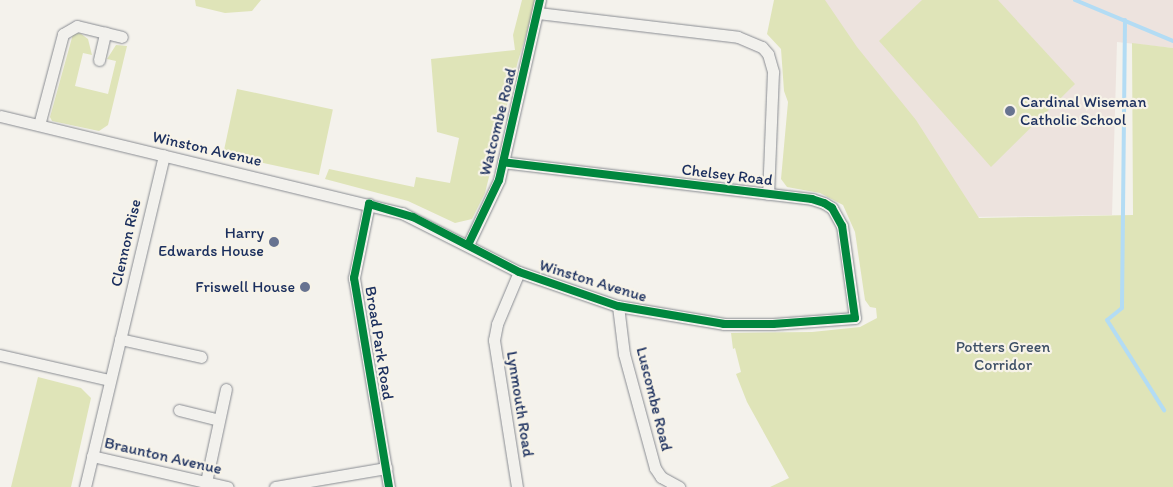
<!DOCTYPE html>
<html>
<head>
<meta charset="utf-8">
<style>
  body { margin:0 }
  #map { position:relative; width:1173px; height:487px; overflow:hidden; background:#f4f2ec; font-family:Itim,sans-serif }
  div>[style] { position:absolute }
  .built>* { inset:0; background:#ede3de }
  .green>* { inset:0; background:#dfe4b8; transform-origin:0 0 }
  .stream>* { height:4px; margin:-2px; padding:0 2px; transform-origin:2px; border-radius:2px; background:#b3dcf4 }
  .roads { filter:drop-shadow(0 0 1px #898c92) drop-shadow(0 0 1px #898c92) }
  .street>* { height:11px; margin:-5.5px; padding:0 5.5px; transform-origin:5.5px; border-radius:5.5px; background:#f2f1ed }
  .cycleway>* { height:8px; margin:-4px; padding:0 4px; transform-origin:4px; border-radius:4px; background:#00873e }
  .dots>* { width:14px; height:14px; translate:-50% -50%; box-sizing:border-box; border:2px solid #f7f3e8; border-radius:50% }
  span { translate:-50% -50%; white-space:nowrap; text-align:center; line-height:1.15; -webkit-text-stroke:4.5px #f7f3e8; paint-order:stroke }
  .poi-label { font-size:16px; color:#1b2f5e }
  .left { translate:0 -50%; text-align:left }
  .right { translate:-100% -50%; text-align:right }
  .street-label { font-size:16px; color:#1b2f5e }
  .park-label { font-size:16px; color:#3f5167 }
</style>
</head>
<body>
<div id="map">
  <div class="built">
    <i style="clip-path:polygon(821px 0,1173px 0,1173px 48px,1117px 42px,1112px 215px,974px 217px)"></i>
  </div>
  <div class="green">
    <i style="clip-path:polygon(195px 0,261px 0,252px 11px,225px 13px,196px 6px)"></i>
    <i style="clip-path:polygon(522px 0,535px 0,535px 6px,518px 61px,485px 193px,472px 219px,455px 223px,408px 201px,325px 179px,329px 169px,414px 187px,416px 177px,450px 183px,459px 138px,437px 132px,431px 59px,515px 50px,513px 35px)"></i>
    <i style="clip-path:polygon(774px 0,825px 0,857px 47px,916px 120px,979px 218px,1133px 215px,1132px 43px,1173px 48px,1173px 487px,770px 487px,789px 478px,747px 402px,736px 374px,741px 372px,735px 348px,733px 349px,731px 333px,812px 332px,860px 327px,877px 318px,876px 308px,870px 307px,865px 300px,855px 232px,843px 205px,820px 193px,787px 187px,781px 179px,788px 102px,784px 91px,781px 49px,767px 34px)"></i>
    <i style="clip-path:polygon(922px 0,998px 0,1075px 84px,991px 167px,879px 41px)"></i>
    <i style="clip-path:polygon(80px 33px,88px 39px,92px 55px,83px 53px,75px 86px,108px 94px,116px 61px,107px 59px,116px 45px,127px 46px,108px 125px,99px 131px,52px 121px,50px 117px,73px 34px)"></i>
    <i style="left:237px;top:89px;width:98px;height:67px;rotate:12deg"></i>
    <i style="clip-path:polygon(38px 377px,81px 388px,91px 398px,71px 487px,11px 487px)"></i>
  </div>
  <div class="stream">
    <i style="left:1075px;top:0;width:106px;rotate:22.7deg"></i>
    <i style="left:1125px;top:20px;width:288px;rotate:90.6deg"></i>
    <i style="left:1122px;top:308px;width:19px;rotate:141deg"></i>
    <i style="left:1107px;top:320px;width:107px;rotate:57.7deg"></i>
  </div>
  <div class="roads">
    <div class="street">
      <i style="left:538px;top:13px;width:201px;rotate:6.8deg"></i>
      <i style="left:738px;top:37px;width:26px;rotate:23deg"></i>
      <i style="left:762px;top:47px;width:9px;rotate:49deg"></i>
      <i style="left:768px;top:54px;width:19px;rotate:74deg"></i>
      <i style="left:773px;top:72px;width:122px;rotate:92.3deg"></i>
      <i style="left:99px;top:60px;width:28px;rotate:-77deg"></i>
      <i style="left:0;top:116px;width:414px;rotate:13.6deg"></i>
      <i style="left:402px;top:213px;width:131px;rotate:26.8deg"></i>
      <i style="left:519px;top:272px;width:105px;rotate:19deg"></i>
      <i style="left:618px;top:306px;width:108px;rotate:9.6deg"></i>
      <i style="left:724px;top:324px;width:49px"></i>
      <i style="left:773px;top:324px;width:82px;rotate:-4.2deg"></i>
      <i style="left:855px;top:318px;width:93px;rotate:-98deg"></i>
      <i style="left:842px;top:226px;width:21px;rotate:-119deg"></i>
      <i style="left:832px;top:208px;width:9px;rotate:-148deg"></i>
      <i style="left:824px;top:203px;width:13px;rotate:-162deg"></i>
      <i style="left:812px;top:199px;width:311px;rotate:-173.2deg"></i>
      <i style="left:39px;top:125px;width:94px;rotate:-75.2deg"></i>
      <i style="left:63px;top:34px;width:16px;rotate:-30deg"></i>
      <i style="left:77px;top:26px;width:46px;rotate:13.7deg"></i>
      <i style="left:369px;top:204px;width:76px;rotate:101.5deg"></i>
      <i style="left:354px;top:278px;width:212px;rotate:80.5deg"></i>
      <i style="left:468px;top:245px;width:72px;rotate:-64.5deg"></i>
      <i style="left:499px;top:180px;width:185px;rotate:-77.2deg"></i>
      <i style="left:618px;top:306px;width:48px;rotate:82.9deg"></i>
      <i style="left:624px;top:354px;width:118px;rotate:74.8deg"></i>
      <i style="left:655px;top:468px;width:11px;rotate:56deg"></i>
      <i style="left:661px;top:477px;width:21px;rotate:29deg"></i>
      <i style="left:120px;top:339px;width:83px;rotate:12.5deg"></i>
      <i style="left:0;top:355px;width:112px;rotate:12.9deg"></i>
      <i style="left:179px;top:410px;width:41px;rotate:14deg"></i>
      <i style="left:92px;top:456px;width:139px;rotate:12.9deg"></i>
      <i style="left:206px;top:482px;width:95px;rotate:-77.9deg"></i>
      <i style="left:85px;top:487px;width:341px;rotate:-76.6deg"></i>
      <i style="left:275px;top:487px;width:113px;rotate:-9.7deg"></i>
      <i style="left:517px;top:487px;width:149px;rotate:-98.9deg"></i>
      <i style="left:494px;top:340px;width:16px;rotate:-79deg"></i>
      <i style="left:497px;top:324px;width:56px;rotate:-67.1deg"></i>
    </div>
  </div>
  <div class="cycleway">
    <i style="left:468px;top:245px;width:72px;rotate:-64.5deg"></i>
    <i style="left:499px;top:180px;width:185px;rotate:-77.2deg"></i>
    <i style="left:389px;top:487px;width:212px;rotate:-99.5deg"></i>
    <i style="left:354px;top:278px;width:76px;rotate:-78.5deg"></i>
    <i style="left:369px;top:204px;width:46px;rotate:16.5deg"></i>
    <i style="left:413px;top:217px;width:119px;rotate:27.4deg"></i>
    <i style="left:519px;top:272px;width:105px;rotate:19deg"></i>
    <i style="left:618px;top:306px;width:108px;rotate:9.6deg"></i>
    <i style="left:724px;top:324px;width:49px"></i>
    <i style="left:773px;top:324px;width:82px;rotate:-4.2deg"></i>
    <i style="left:855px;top:318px;width:93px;rotate:-98deg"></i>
    <i style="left:842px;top:226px;width:21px;rotate:-119deg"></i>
    <i style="left:832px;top:208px;width:9px;rotate:-148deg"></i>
    <i style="left:824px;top:203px;width:13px;rotate:-162deg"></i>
    <i style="left:812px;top:199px;width:311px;rotate:-173.2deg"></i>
  </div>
  <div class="dots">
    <i style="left:1010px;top:111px;background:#677390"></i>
    <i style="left:274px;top:242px;background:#677390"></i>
    <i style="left:305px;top:287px;background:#677390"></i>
  </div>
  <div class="poi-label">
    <span class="left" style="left:1020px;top:111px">Cardinal Wiseman<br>Catholic School</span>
    <span class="right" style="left:264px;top:242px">Harry<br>Edwards House</span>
    <span class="right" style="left:295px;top:287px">Friswell House</span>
  </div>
  <div class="street-label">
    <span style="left:498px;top:122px;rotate:-76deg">Watcombe Road</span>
    <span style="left:207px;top:149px;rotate:13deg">Winston Avenue</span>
    <span style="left:727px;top:175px;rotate:7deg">Chelsey Road</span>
    <span style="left:126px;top:243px;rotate:-77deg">Clennon Rise</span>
    <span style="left:593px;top:281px;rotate:17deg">Winston Avenue</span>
    <span style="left:379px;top:343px;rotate:81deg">Broad Park Road</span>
    <span style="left:654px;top:399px;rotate:76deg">Luscombe Road</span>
    <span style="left:520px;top:404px;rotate:81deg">Lynmouth Road</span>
    <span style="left:163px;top:456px;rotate:13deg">Braunton Avenue</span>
  </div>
  <div class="park-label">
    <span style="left:1003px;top:356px">Potters Green<br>Corridor</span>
  </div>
</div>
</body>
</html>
